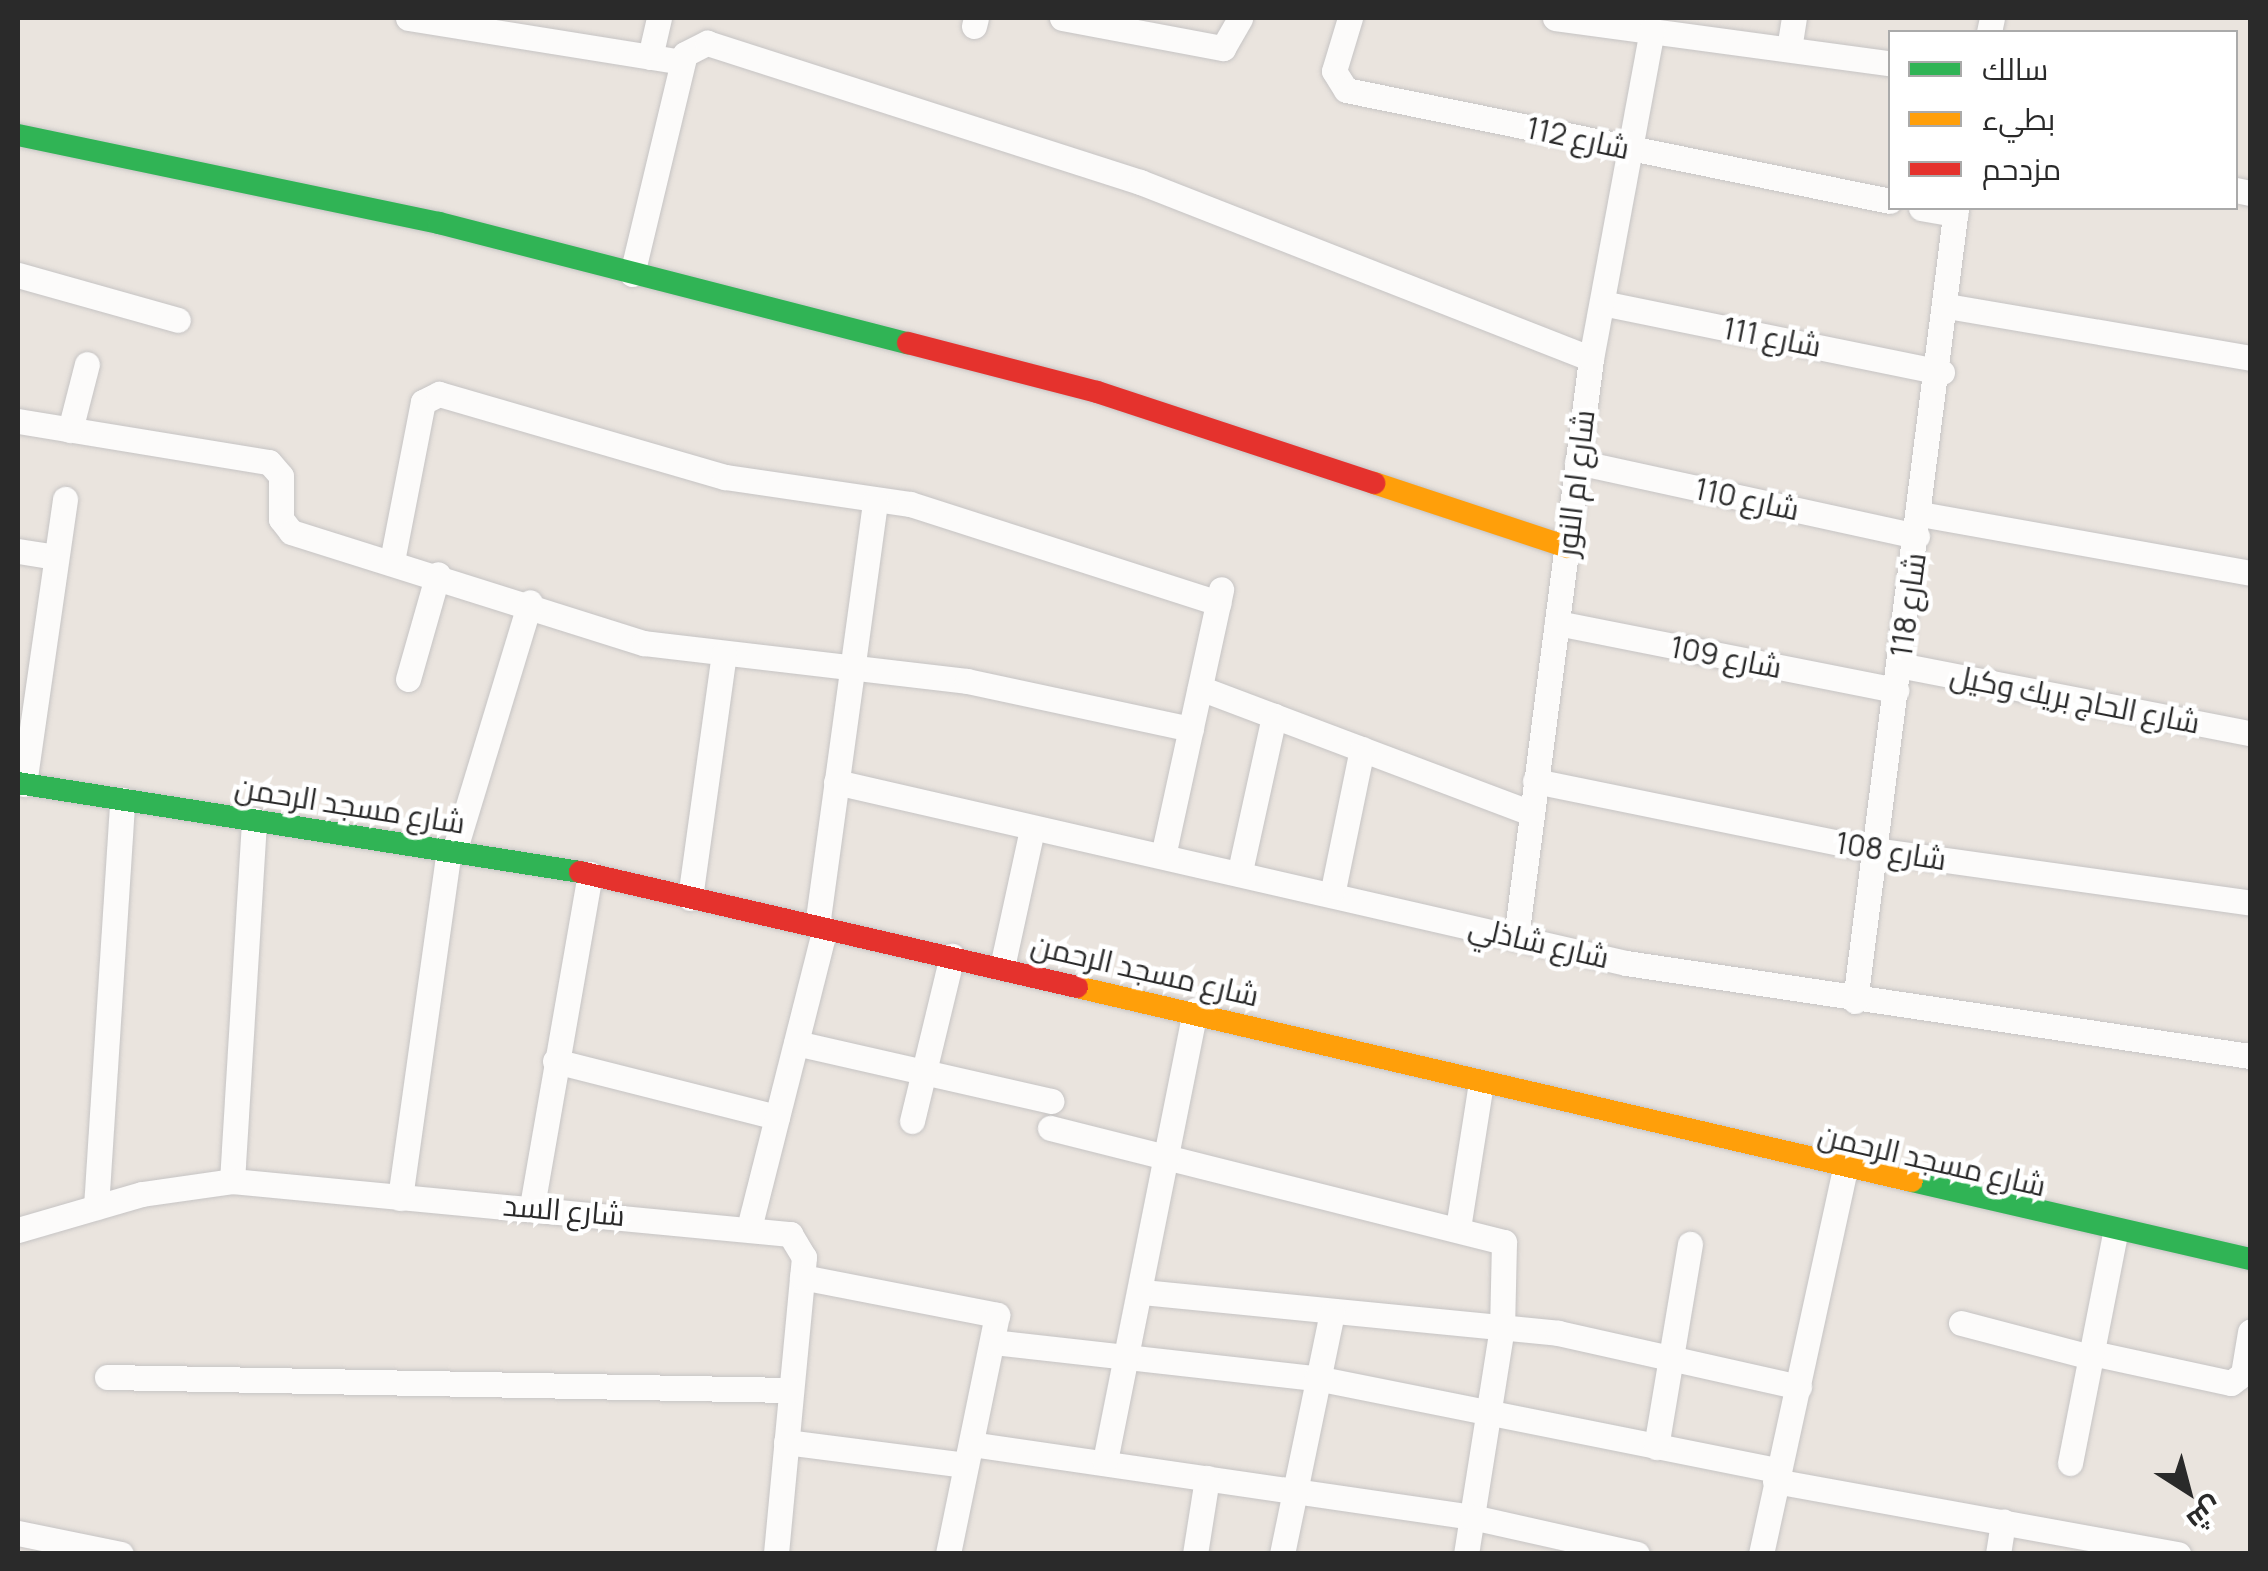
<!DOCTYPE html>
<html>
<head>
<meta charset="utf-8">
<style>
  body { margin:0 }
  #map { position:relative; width:2268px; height:1571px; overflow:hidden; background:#eae4de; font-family:Manrope,Cairo,sans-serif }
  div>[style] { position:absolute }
  .roads { filter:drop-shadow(0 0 2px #c6c4c4) drop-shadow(0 0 2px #c6c4c4) }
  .street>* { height:25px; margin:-12.5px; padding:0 12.5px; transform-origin:12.5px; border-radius:12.5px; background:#fcfbfa }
  .fast>* { height:22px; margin:-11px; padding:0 11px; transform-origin:11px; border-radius:11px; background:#30b455 }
  .slow>* { height:22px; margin:-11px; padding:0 11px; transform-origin:11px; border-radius:11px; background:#ff9f0a }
  .jam>* { height:22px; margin:-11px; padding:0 11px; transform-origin:11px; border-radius:11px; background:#e5322d }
  span { translate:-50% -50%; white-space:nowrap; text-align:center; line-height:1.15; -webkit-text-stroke:9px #fff; paint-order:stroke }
  .street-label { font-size:30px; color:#2a2a2a }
  .frame { position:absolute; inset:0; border:20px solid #2a2a2a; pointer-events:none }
  .legend { position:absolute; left:1888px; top:30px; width:350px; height:180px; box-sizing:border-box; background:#fff; border:2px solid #aaa; margin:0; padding:12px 18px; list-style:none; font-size:30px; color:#2a2a2a }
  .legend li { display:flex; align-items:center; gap:20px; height:50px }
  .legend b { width:50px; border:2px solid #aaa }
  .north { position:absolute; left:2138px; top:1441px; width:100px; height:100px; -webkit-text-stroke:8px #fff; paint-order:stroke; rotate:144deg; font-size:28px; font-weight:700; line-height:40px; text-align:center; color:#2a2a2a }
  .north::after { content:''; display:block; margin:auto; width:35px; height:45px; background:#2a2a2a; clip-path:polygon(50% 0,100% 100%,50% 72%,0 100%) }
</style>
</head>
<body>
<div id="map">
  <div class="roads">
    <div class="street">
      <i style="left:408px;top:18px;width:278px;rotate:9.1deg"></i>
      <i style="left:1062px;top:18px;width:164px;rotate:10.6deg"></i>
      <i style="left:1223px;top:48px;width:34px;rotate:-60deg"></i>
      <i style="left:1350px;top:18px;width:55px;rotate:106.8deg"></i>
      <i style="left:1334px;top:71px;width:22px;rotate:58deg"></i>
      <i style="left:1346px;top:90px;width:555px;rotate:11.53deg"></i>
      <i style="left:1555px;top:18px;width:338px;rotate:7.7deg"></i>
      <i style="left:974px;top:26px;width:8px;rotate:-76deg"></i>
      <i style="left:1989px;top:32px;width:14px;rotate:-78deg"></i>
      <i style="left:1789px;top:49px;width:31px;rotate:-81deg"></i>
      <i style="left:650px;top:57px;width:40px;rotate:-77deg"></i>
      <i style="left:2236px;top:190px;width:14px;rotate:12deg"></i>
      <i style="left:1921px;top:208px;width:35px;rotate:10deg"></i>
      <i style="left:632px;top:274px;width:226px;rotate:-76.5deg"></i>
      <i style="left:685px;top:54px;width:25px;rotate:-27deg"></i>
      <i style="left:707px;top:43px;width:455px;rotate:17.8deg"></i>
      <i style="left:1140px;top:182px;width:484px;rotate:21.4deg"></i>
      <i style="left:18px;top:275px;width:166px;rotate:15.7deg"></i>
      <i style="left:1602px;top:303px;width:347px;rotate:11.5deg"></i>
      <i style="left:1947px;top:306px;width:307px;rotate:9.7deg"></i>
      <i style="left:18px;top:421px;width:254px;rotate:9.3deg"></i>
      <i style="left:269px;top:462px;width:18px;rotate:49deg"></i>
      <i style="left:281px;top:476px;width:43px;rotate:90deg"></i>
      <i style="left:281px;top:519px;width:16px;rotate:52deg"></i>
      <i style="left:291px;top:532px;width:370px;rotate:17.5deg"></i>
      <i style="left:644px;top:643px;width:325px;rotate:6.7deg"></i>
      <i style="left:967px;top:681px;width:229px;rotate:12.1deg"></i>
      <i style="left:70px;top:430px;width:68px;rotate:-75.6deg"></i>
      <i style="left:1577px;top:462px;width:348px;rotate:12.3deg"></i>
      <i style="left:1920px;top:514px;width:335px;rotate:10.1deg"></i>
      <i style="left:18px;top:551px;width:36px;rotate:9deg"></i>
      <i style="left:392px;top:561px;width:162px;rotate:-79deg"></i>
      <i style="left:423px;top:402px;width:18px;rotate:-27deg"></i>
      <i style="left:439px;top:394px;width:298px;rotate:16.2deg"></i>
      <i style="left:725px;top:477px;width:187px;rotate:8.3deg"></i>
      <i style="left:910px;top:504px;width:324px;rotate:17.8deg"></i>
      <i style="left:1557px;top:623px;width:346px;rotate:11.2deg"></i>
      <i style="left:1899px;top:665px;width:358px;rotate:11deg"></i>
      <i style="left:408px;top:679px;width:109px;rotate:-74.1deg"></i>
      <i style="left:1200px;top:688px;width:354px;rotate:20.7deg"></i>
      <i style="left:1535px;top:781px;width:347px;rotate:11.5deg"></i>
      <i style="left:1875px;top:850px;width:379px;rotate:8deg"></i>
      <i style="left:836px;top:782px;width:810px;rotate:12.9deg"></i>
      <i style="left:1626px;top:963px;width:631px;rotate:8.48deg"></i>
      <i style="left:24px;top:784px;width:288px;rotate:-81.8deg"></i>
      <i style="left:454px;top:852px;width:261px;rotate:-73.1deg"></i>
      <i style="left:1163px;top:856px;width:273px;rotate:-77.7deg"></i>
      <i style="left:1240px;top:871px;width:159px;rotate:-77.6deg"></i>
      <i style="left:1333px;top:890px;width:144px;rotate:-78.4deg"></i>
      <i style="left:690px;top:898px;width:246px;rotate:-82.1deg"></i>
      <i style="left:817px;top:926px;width:430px;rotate:-82.2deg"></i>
      <i style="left:1516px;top:938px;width:584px;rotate:-82.62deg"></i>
      <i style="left:1591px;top:359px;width:335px;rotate:-79.5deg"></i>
      <i style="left:1002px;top:967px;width:141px;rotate:-77.7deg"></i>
      <i style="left:1855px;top:1001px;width:799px;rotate:-82.74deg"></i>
      <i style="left:796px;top:1043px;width:262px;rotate:12.8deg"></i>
      <i style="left:555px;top:1061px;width:229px;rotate:14.2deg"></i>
      <i style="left:912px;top:1121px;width:170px;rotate:-76.4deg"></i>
      <i style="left:1050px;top:1128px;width:468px;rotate:14.1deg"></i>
      <i style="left:1504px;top:1242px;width:85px;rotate:91.3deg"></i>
      <i style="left:1502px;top:1327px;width:230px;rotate:99deg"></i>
      <i style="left:232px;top:1181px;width:362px;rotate:-86.5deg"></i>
      <i style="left:400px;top:1198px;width:350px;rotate:-82deg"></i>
      <i style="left:532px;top:1206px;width:337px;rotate:-80.1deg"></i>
      <i style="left:96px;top:1207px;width:408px;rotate:-86.3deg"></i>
      <i style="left:749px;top:1228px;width:309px;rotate:-75.8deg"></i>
      <i style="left:1458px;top:1228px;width:147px;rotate:-81deg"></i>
      <i style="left:18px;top:1230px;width:129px;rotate:-16.2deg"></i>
      <i style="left:142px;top:1194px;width:91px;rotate:-8.2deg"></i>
      <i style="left:232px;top:1181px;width:561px;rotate:5.43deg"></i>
      <i style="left:790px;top:1234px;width:27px;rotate:59deg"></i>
      <i style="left:804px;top:1257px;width:298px;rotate:95.4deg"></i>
      <i style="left:802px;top:1277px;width:199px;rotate:11deg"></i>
      <i style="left:997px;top:1315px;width:244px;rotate:101.6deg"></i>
      <i style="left:1142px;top:1292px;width:418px;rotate:5.6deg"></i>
      <i style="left:1558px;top:1333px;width:247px;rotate:12.6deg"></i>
      <i style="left:1961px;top:1323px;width:134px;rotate:14.7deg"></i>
      <i style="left:993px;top:1342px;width:325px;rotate:6.4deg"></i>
      <i style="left:1316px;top:1378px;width:471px;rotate:11.3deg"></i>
      <i style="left:2092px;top:1353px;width:142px;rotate:12.2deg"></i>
      <i style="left:2231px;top:1383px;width:15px;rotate:-37deg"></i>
      <i style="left:2243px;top:1374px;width:43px;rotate:-80.5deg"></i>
      <i style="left:107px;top:1377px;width:683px;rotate:1.09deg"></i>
      <i style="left:786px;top:1442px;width:181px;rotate:7.3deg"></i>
      <i style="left:971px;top:1444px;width:506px;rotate:8.29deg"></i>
      <i style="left:1472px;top:1517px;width:169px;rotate:12.6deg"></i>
      <i style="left:1656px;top:1447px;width:206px;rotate:-80.5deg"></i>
      <i style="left:1105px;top:1461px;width:460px;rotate:-78.7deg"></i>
      <i style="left:2070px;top:1463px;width:234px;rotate:-78.9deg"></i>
      <i style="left:1775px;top:1481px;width:410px;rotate:10.3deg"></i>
      <i style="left:18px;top:1533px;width:105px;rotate:11.5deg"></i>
      <i style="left:1195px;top:1554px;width:77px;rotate:-81deg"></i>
      <i style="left:1282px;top:1554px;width:247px;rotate:-78.3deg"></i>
      <i style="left:1761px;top:1554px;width:391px;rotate:-77.7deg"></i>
      <i style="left:1998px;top:1554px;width:33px;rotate:-81deg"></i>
    </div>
    <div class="fast">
      <i style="left:18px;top:135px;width:430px;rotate:11.8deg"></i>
      <i style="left:439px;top:223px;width:484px;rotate:14.4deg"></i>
      <i style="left:18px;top:783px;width:569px;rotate:9deg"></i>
      <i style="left:1912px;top:1181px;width:347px;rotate:13deg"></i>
    </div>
    <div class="slow">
      <i style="left:1374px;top:483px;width:203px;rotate:18.3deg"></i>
      <i style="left:1077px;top:987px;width:857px;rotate:13.08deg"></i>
    </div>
    <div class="jam">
      <i style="left:908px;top:343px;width:195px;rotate:14.5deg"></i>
      <i style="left:1097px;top:392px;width:292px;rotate:18.2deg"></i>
      <i style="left:580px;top:872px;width:510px;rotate:13.03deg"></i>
    </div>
  </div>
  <div class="street-label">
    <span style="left:1578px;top:138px;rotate:12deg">شارع 112</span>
    <span style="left:1772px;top:337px;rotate:11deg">شارع 111</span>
    <span style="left:1575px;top:483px;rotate:-83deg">شارع ام النور</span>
    <span style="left:1747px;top:499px;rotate:12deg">شارع 110</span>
    <span style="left:1908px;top:605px;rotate:-82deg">شارع 118</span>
    <span style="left:1726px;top:657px;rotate:11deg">شارع 109</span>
    <span style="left:2075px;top:699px;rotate:11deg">شارع الحاج بريك وكيل</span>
    <span style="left:350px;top:805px;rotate:9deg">شارع مسجد الرحمن</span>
    <span style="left:1891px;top:851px;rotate:9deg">شارع 108</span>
    <span style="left:1539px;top:942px;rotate:13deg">شارع شاذلي</span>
    <span style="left:1145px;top:970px;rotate:13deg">شارع مسجد الرحمن</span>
    <span style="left:1932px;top:1160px;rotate:13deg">شارع مسجد الرحمن</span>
    <span style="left:564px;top:1210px;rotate:5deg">شارع السد</span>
  </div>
  <div class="frame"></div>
  <ul class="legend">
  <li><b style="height:12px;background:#30b455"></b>سالك</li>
  <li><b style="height:12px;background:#ff9f0a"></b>بطيء</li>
  <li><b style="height:12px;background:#e5322d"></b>مزدحم</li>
  </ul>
  <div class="north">ش</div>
</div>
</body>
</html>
